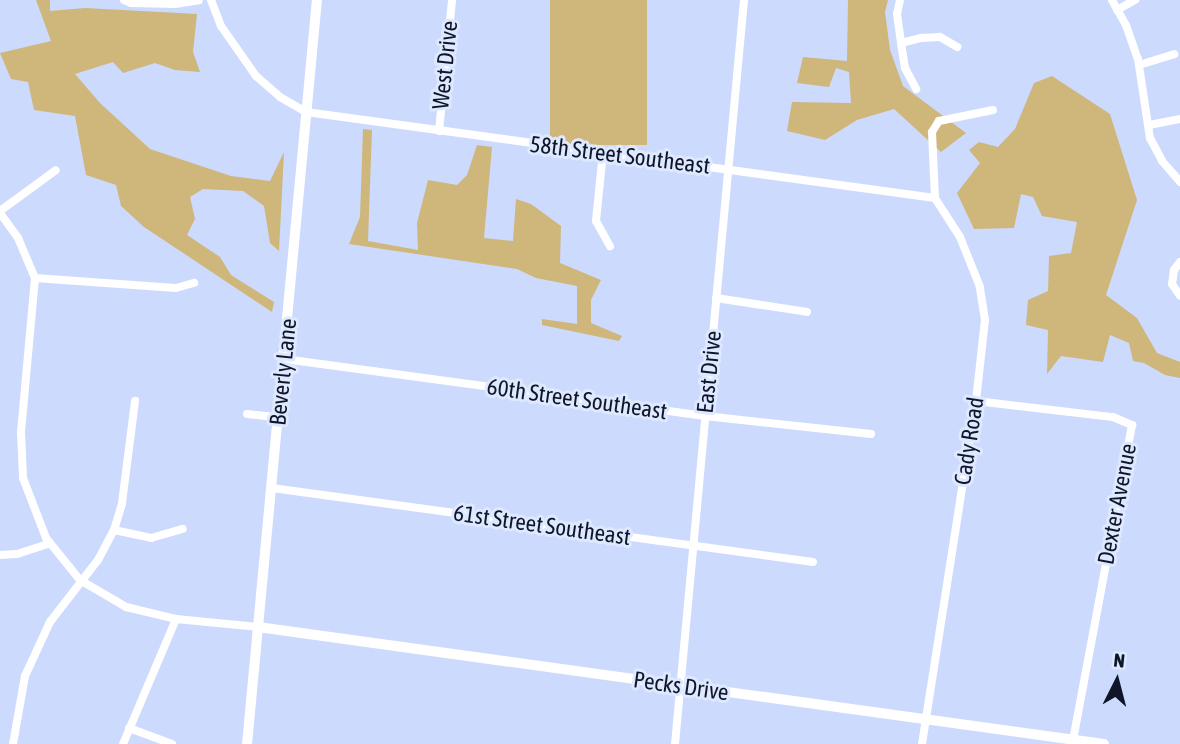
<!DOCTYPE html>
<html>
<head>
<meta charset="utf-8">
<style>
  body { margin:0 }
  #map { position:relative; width:1180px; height:744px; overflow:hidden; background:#ccdafd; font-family:"Asap Condensed",sans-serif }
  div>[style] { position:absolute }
  .green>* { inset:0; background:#cfb67a; transform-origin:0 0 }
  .street>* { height:8px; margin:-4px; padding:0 4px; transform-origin:4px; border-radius:4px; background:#fff }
  .secondary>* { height:10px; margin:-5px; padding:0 5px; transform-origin:5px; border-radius:5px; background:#fff }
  span { translate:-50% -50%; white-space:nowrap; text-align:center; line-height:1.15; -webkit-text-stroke:6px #dee8ff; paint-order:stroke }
  .street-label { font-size:23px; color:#0f162a }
  .north { position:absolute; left:1082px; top:646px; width:70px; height:70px; -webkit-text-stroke:5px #dee8ff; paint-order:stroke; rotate:6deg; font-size:19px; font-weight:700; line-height:28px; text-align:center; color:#0f162a }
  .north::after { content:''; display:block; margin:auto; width:24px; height:32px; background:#0f162a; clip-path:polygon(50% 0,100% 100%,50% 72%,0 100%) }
</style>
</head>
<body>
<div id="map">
  <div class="green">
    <i style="clip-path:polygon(36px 0,50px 0,50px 11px,85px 8px,197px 14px,193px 52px,200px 72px,175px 70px,155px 63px,123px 73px,113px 62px,75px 74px,100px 103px,150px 149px,231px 176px,270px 181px,284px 152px,279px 251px,270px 243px,264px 206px,243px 191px,203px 189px,190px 197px,195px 219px,187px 235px,220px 257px,231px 275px,274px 302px,272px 312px,144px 227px,121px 206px,116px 185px,86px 175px,75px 116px,34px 110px,28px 82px,11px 79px,0 53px,51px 41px)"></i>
    <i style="left:550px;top:0;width:97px;height:145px"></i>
    <i style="clip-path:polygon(848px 0,888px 0,885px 12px,890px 50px,903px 86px,966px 133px,941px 152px,894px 109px,857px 120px,825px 140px,787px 131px,792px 102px,851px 103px,849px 72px,836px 68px,829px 87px,797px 83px,803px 57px,847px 61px)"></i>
    <i style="clip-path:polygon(1052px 76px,1110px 114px,1137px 200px,1106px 295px,1137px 318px,1157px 353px,1180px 362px,1180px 378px,1165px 375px,1144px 363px,1133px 361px,1129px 343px,1110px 335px,1103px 362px,1061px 356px,1047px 374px,1048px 330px,1026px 325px,1028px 300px,1048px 291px,1049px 256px,1071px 253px,1077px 222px,1042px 216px,1033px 197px,1021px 194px,1014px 228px,974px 229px,957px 193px,980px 163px,969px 150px,979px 142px,998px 147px,1015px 129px,1034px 83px)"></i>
    <i style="clip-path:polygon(363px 129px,372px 130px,368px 241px,418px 250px,417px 223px,428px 180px,457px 185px,467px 175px,477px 145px,492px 147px,484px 238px,513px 241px,516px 199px,531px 204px,561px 226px,560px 263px,601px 280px,591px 300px,591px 323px,622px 336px,619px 341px,542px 325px,542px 319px,577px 324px,577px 286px,536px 278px,517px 269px,349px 244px,360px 217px)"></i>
  </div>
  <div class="street">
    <i style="left:124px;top:0;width:8px;rotate:23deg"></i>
    <i style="left:131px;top:3px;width:44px;rotate:1.3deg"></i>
    <i style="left:175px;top:4px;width:24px;rotate:-9deg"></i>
    <i style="left:211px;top:0;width:28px;rotate:69deg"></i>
    <i style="left:221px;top:26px;width:61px;rotate:55deg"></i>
    <i style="left:256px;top:76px;width:32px;rotate:41deg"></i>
    <i style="left:280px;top:97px;width:30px;rotate:30deg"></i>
    <i style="left:306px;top:112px;width:635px;rotate:7.79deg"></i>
    <i style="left:900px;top:0;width:14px;rotate:102deg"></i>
    <i style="left:897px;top:14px;width:29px;rotate:82deg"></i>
    <i style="left:901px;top:43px;width:21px;rotate:-14deg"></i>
    <i style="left:921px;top:38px;width:19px;rotate:-3deg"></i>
    <i style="left:940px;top:37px;width:20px;rotate:30deg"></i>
    <i style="left:1112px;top:0;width:29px;rotate:61deg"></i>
    <i style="left:1126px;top:25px;width:36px;rotate:71deg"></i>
    <i style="left:1138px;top:59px;width:80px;rotate:81.4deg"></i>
    <i style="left:1150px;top:138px;width:26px;rotate:62deg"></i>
    <i style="left:1162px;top:161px;width:28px;rotate:49deg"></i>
    <i style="left:1117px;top:10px;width:21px;rotate:-29deg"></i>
    <i style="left:901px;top:43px;width:25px;rotate:81deg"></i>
    <i style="left:905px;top:68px;width:24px;rotate:62deg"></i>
    <i style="left:1139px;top:65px;width:37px;rotate:-17deg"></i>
    <i style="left:1149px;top:125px;width:32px;rotate:-11deg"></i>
    <i style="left:439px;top:131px;width:132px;rotate:-84.3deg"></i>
    <i style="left:603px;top:152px;width:69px;rotate:95.8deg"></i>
    <i style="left:596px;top:221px;width:29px;rotate:61deg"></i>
    <i style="left:0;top:211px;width:69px;rotate:-36.2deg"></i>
    <i style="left:0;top:213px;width:31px;rotate:54deg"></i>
    <i style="left:18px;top:238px;width:43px;rotate:67deg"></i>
    <i style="left:35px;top:278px;width:155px;rotate:95.2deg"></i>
    <i style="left:21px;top:432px;width:46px;rotate:87.5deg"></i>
    <i style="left:23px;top:478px;width:64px;rotate:69deg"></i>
    <i style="left:46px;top:538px;width:54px;rotate:51deg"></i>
    <i style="left:80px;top:580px;width:53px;rotate:30.4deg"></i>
    <i style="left:126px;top:607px;width:51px;rotate:13.5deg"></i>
    <i style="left:176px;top:619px;width:82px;rotate:5.6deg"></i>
    <i style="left:1180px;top:262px;width:10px;rotate:127deg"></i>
    <i style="left:1174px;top:270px;width:14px;rotate:98deg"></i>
    <i style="left:1172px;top:284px;width:14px;rotate:56deg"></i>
    <i style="left:35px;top:278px;width:141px;rotate:4.1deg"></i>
    <i style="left:176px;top:288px;width:19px;rotate:-16deg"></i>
    <i style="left:716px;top:298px;width:92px;rotate:8.7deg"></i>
    <i style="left:284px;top:359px;width:425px;rotate:7.7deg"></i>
    <i style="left:705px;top:416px;width:167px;rotate:6.2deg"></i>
    <i style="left:976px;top:401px;width:138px;rotate:6.7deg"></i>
    <i style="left:1113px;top:417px;width:21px;rotate:23deg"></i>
    <i style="left:1132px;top:425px;width:319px;rotate:100.6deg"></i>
    <i style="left:247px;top:414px;width:31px;rotate:6deg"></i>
    <i style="left:272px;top:488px;width:546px;rotate:7.79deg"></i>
    <i style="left:114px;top:530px;width:38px;rotate:12deg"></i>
    <i style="left:151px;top:538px;width:33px;rotate:-16deg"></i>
    <i style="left:0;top:555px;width:17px;rotate:-3deg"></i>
    <i style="left:17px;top:554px;width:35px;rotate:-18deg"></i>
    <i style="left:129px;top:728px;width:46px;rotate:20.4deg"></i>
    <i style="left:13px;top:744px;width:69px;rotate:-80deg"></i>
    <i style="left:25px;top:676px;width:60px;rotate:-65.2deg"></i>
    <i style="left:50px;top:622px;width:78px;rotate:-52.3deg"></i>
    <i style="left:98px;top:560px;width:34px;rotate:-62deg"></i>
    <i style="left:114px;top:530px;width:28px;rotate:-73deg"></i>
    <i style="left:122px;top:503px;width:103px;rotate:-82.7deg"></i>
    <i style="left:123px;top:744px;width:136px;rotate:-67deg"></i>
    <i style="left:675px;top:744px;width:747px;rotate:-84.7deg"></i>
    <i style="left:922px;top:744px;width:347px;rotate:-81.1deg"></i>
    <i style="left:976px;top:401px;width:81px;rotate:-83.7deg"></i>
    <i style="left:985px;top:320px;width:33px;rotate:-99deg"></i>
    <i style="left:980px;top:287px;width:54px;rotate:-111.8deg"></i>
    <i style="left:960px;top:237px;width:46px;rotate:-122.7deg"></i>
    <i style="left:935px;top:198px;width:66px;rotate:-92.6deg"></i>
    <i style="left:932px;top:132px;width:13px;rotate:-58deg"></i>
    <i style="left:939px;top:121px;width:55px;rotate:-11.5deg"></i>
  </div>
  <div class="secondary">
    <i style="left:258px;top:627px;width:854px;rotate:7.87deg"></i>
    <i style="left:247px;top:744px;width:747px;rotate:-84.63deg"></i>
  </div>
  <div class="street-label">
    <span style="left:445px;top:65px;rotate:-84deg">West Drive</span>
    <span style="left:620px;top:155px;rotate:7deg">58th Street Southeast</span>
    <span style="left:283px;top:372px;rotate:-84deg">Beverly Lane</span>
    <span style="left:709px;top:372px;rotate:-84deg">East Drive</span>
    <span style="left:577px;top:399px;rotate:8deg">60th Street Southeast</span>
    <span style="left:969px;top:441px;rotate:-81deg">Cady Road</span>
    <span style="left:1117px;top:504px;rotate:-79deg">Dexter Avenue</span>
    <span style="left:542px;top:525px;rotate:8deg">61st Street Southeast</span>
    <span style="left:681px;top:686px;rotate:8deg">Pecks Drive</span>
  </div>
  <div class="north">N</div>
</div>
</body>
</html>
